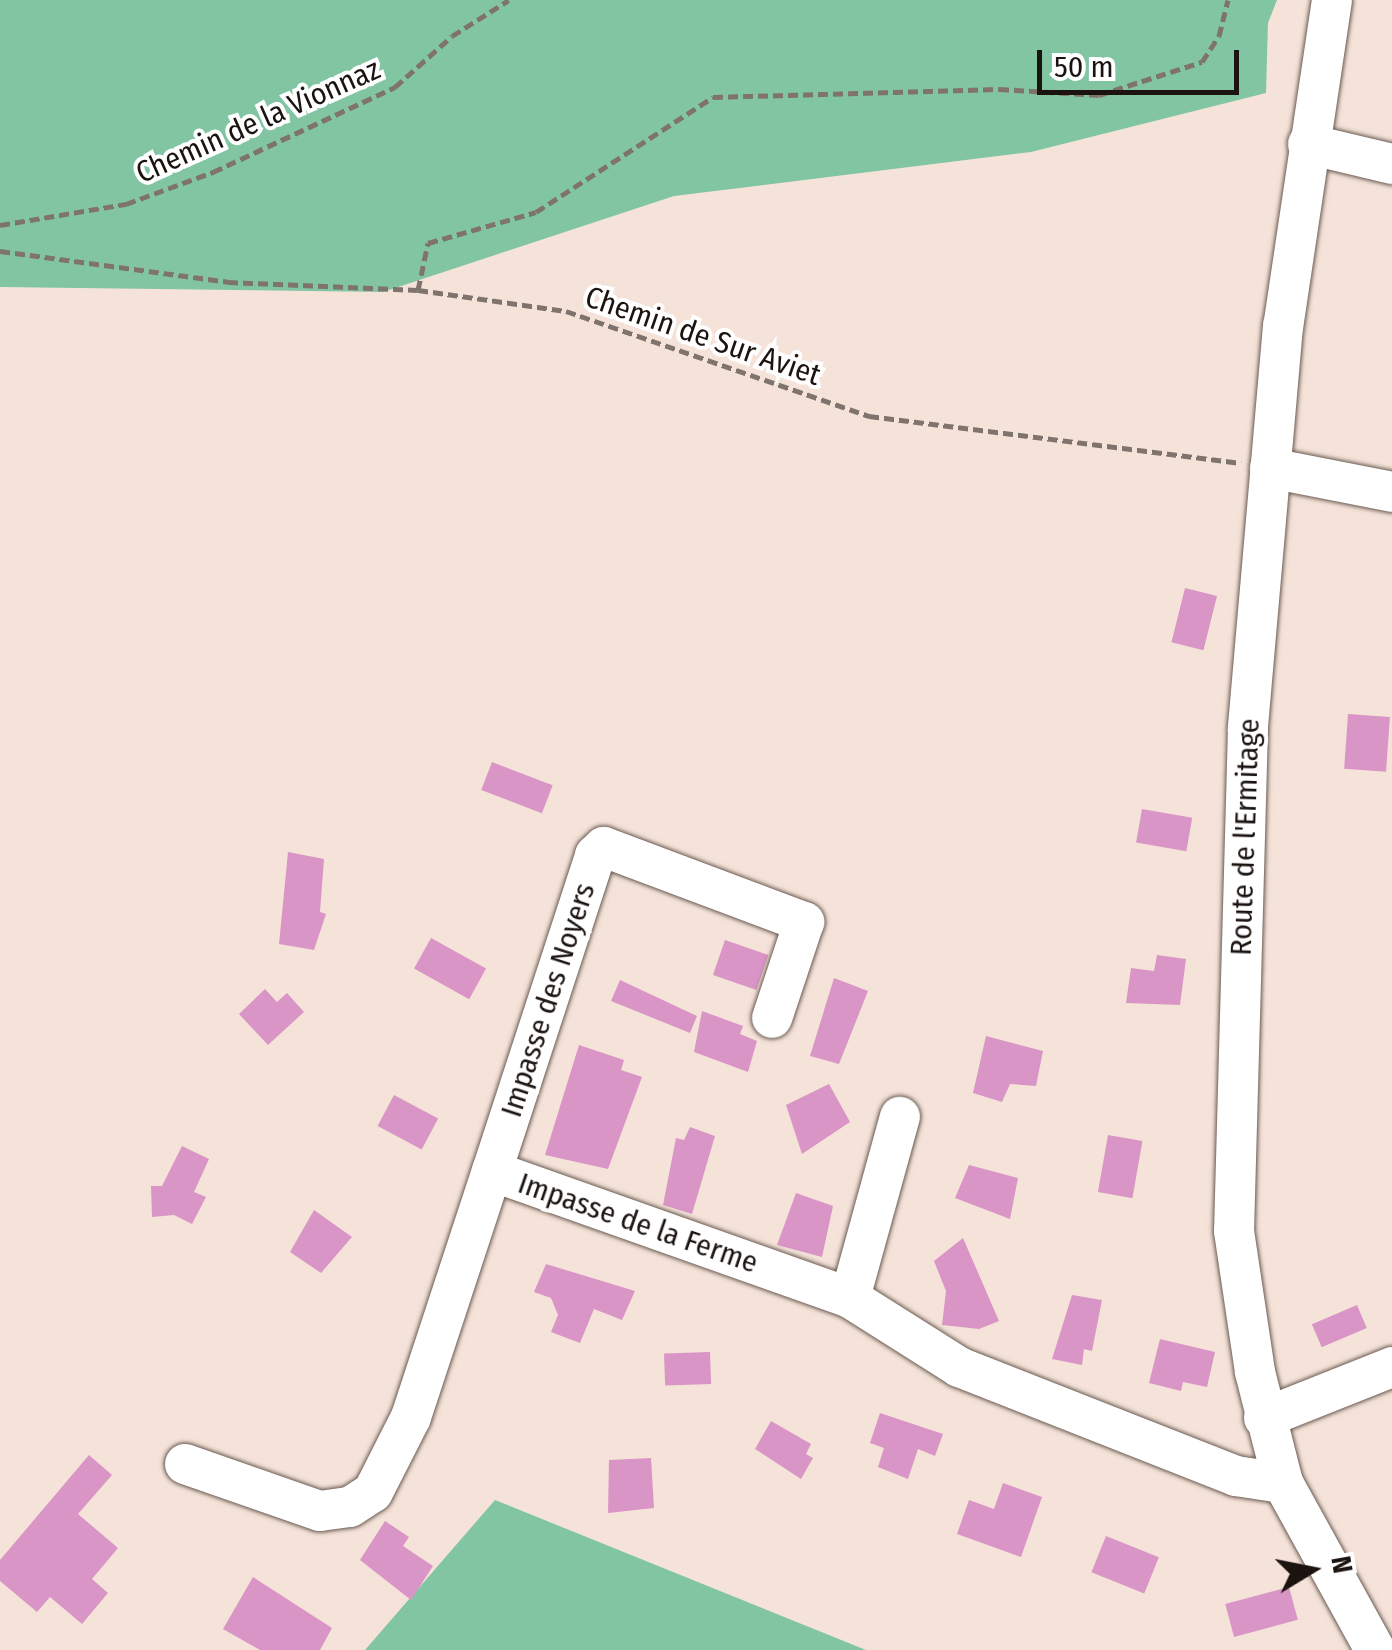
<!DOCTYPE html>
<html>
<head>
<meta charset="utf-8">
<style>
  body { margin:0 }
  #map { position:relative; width:1392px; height:1650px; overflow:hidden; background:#f5e3d9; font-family:"Fira Sans Condensed",sans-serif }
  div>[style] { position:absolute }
  .green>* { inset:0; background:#82c5a3 }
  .building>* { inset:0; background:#d995c5; transform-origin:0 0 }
  .path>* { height:5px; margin-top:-2.5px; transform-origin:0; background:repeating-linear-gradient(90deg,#7f736d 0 10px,transparent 0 15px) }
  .roads { filter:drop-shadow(0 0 2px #695a51) drop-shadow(0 0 2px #695a51) }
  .minor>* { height:40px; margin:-20px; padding:0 20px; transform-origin:20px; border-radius:20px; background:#fff }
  span { translate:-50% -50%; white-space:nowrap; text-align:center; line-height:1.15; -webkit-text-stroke:8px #fff; paint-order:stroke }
  .street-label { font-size:30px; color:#1a1310 }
  .north { position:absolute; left:1262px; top:1520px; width:100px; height:100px; -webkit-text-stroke:8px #fff; paint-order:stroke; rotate:80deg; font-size:28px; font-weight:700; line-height:40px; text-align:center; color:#1a1310 }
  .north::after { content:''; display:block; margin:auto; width:35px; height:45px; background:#1a1310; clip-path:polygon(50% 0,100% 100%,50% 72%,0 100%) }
  .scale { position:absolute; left:1037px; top:50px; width:202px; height:45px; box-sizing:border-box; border:5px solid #1a1310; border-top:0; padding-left:12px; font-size:30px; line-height:35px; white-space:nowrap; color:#1a1310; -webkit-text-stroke:8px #fff; paint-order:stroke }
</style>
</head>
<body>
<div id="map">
  <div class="green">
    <i style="clip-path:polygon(0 0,1277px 0,1268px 23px,1266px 93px,1031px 152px,674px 196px,383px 292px,0 287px)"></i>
    <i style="clip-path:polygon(495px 1500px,866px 1650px,365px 1650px)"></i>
  </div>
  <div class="building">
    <i style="left:1185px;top:588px;width:33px;height:56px;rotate:14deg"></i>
    <i style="left:1348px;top:714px;width:42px;height:55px;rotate:4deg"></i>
    <i style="left:492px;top:762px;width:65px;height:30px;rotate:21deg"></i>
    <i style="left:1142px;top:809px;width:51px;height:34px;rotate:10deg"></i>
    <i style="clip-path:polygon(288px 852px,324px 859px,320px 912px,326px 914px,314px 950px,279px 944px)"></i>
    <i style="left:431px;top:938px;width:63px;height:35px;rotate:29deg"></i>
    <i style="left:725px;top:940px;width:46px;height:37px;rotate:19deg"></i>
    <i style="clip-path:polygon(1157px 955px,1186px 959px,1180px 1005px,1126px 1003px,1131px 968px,1154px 971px)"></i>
    <i style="clip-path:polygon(834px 978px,868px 991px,839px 1064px,810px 1056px)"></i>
    <i style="clip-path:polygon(620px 980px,697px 1016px,690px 1033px,611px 1001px)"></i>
    <i style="clip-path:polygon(265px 989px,277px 1002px,287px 993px,304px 1012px,268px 1045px,239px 1014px)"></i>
    <i style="clip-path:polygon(702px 1011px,743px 1026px,740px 1034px,757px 1041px,748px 1072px,694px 1052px)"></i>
    <i style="clip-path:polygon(986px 1036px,1043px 1051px,1036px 1086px,1010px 1084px,1002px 1102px,973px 1093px)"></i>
    <i style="clip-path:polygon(579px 1045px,624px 1060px,621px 1070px,642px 1077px,608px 1169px,545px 1155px)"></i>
    <i style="clip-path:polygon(829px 1084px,850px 1122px,802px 1154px,786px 1105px)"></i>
    <i style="left:394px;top:1095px;width:50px;height:35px;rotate:28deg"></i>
    <i style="clip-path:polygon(690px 1127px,715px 1136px,692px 1214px,663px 1205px,676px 1138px,684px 1140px)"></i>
    <i style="left:1108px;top:1135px;width:35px;height:58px;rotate:10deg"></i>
    <i style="clip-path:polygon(182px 1146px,209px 1159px,194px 1192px,206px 1197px,192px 1224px,174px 1215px,152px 1217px,151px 1186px,162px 1186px)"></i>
    <i style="clip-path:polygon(969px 1165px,1018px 1178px,1010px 1219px,955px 1198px)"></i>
    <i style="clip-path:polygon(796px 1193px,833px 1206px,822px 1257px,777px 1245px)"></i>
    <i style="clip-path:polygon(314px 1210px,352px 1237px,321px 1273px,290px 1252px)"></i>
    <i style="clip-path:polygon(963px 1238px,999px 1321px,979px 1329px,942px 1325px,946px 1291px,934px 1261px)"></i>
    <i style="clip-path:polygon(546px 1264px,635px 1291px,622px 1320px,594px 1309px,580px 1343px,551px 1332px,558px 1315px,551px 1298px,534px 1292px)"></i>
    <i style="clip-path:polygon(1072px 1295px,1102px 1300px,1092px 1351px,1084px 1349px,1082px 1365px,1052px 1359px)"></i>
    <i style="left:1357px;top:1305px;width:25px;height:49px;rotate:67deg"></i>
    <i style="clip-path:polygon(1160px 1339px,1215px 1352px,1207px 1387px,1183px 1382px,1181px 1391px,1149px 1383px)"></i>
    <i style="left:710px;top:1352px;width:32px;height:46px;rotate:88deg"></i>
    <i style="clip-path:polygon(880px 1413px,943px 1434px,935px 1456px,918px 1449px,908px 1479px,878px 1467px,884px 1448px,870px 1443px)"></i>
    <i style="clip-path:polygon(771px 1421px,811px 1444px,806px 1454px,813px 1458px,801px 1479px,755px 1449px)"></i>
    <i style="clip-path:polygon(89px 1455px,112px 1475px,78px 1514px,118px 1548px,92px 1579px,108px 1593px,82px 1624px,50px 1597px,37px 1612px,0 1581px,0 1560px)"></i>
    <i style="clip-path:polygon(651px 1458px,654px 1508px,608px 1513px,609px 1460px)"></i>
    <i style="clip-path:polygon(1003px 1483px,1042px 1497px,1021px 1557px,957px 1534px,969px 1500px,994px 1509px)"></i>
    <i style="clip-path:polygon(385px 1521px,409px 1537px,403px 1546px,433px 1566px,411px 1600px,360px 1560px)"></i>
    <i style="left:1106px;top:1536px;width:57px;height:39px;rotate:22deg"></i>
    <i style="clip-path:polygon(253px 1577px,332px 1628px,320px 1650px,260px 1650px,223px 1629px)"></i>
    <i style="left:1289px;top:1587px;width:34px;height:66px;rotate:75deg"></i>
  </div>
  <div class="path">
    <i style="left:0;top:225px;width:128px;rotate:-9.5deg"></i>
    <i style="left:126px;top:204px;width:93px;rotate:-20.2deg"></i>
    <i style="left:213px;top:172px;width:201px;rotate:-25deg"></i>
    <i style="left:395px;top:87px;width:76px;rotate:-41.8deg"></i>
    <i style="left:452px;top:36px;width:67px;rotate:-32.3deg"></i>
    <i style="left:0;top:251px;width:230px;rotate:7.7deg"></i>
    <i style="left:228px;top:282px;width:190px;rotate:2.4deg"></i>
    <i style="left:418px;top:290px;width:149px;rotate:8.1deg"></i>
    <i style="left:566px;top:311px;width:321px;rotate:19.1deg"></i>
    <i style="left:869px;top:416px;width:375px;rotate:7.2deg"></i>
    <i style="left:418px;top:290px;width:48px;rotate:-78deg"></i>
    <i style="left:428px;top:243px;width:112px;rotate:-16deg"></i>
    <i style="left:536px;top:212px;width:211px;rotate:-33deg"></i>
    <i style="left:713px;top:97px;width:286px;rotate:-1.6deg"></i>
    <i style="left:999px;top:89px;width:100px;rotate:3.4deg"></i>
    <i style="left:1099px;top:95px;width:108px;rotate:-17.8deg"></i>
    <i style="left:1202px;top:62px;width:31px;rotate:-57deg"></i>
    <i style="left:1219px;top:36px;width:37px;rotate:-76deg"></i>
  </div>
  <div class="roads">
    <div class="minor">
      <i style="left:1332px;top:0;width:330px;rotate:98.5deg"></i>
      <i style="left:1283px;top:326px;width:404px;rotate:95deg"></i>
      <i style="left:1248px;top:728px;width:503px;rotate:91.59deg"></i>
      <i style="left:1234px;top:1231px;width:143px;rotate:81.5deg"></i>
      <i style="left:1255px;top:1372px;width:114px;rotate:75.8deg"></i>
      <i style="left:1283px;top:1483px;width:191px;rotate:61.1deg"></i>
      <i style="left:1308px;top:144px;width:86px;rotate:13.4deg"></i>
      <i style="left:1270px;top:468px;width:124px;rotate:11.1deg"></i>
      <i style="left:492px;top:1171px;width:332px;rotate:-71.9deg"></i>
      <i style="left:595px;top:855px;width:12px;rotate:-42deg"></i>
      <i style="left:604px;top:847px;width:214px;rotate:20.6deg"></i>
      <i style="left:804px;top:922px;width:101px;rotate:108.4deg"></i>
      <i style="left:850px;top:1298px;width:188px;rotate:-74.6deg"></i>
      <i style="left:1264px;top:1418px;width:138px;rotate:-21.7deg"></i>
      <i style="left:185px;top:1464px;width:143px;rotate:19.2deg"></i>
      <i style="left:320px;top:1511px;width:30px;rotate:-8deg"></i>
      <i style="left:350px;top:1507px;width:27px;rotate:-33deg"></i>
      <i style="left:373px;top:1492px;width:84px;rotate:-63.1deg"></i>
      <i style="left:411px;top:1417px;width:259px;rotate:-71.8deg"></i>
      <i style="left:492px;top:1171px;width:380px;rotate:19.5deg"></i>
      <i style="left:850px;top:1298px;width:129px;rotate:32.3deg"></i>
      <i style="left:959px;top:1367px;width:298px;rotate:21.5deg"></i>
      <i style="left:1236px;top:1476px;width:48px;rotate:8.5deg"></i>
    </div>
  </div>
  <div class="street-label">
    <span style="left:258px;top:121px;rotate:-24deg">Chemin de la Vionnaz</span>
    <span style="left:703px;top:336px;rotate:19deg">Chemin de Sur Aviet</span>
    <span style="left:1245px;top:837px;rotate:-88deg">Route de l'Ermitage</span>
    <span style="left:548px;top:1000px;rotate:-72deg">Impasse des Noyers</span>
    <span style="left:638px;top:1223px;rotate:19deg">Impasse de la Ferme</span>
  </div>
  <div class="north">N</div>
  <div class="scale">50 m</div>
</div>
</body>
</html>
